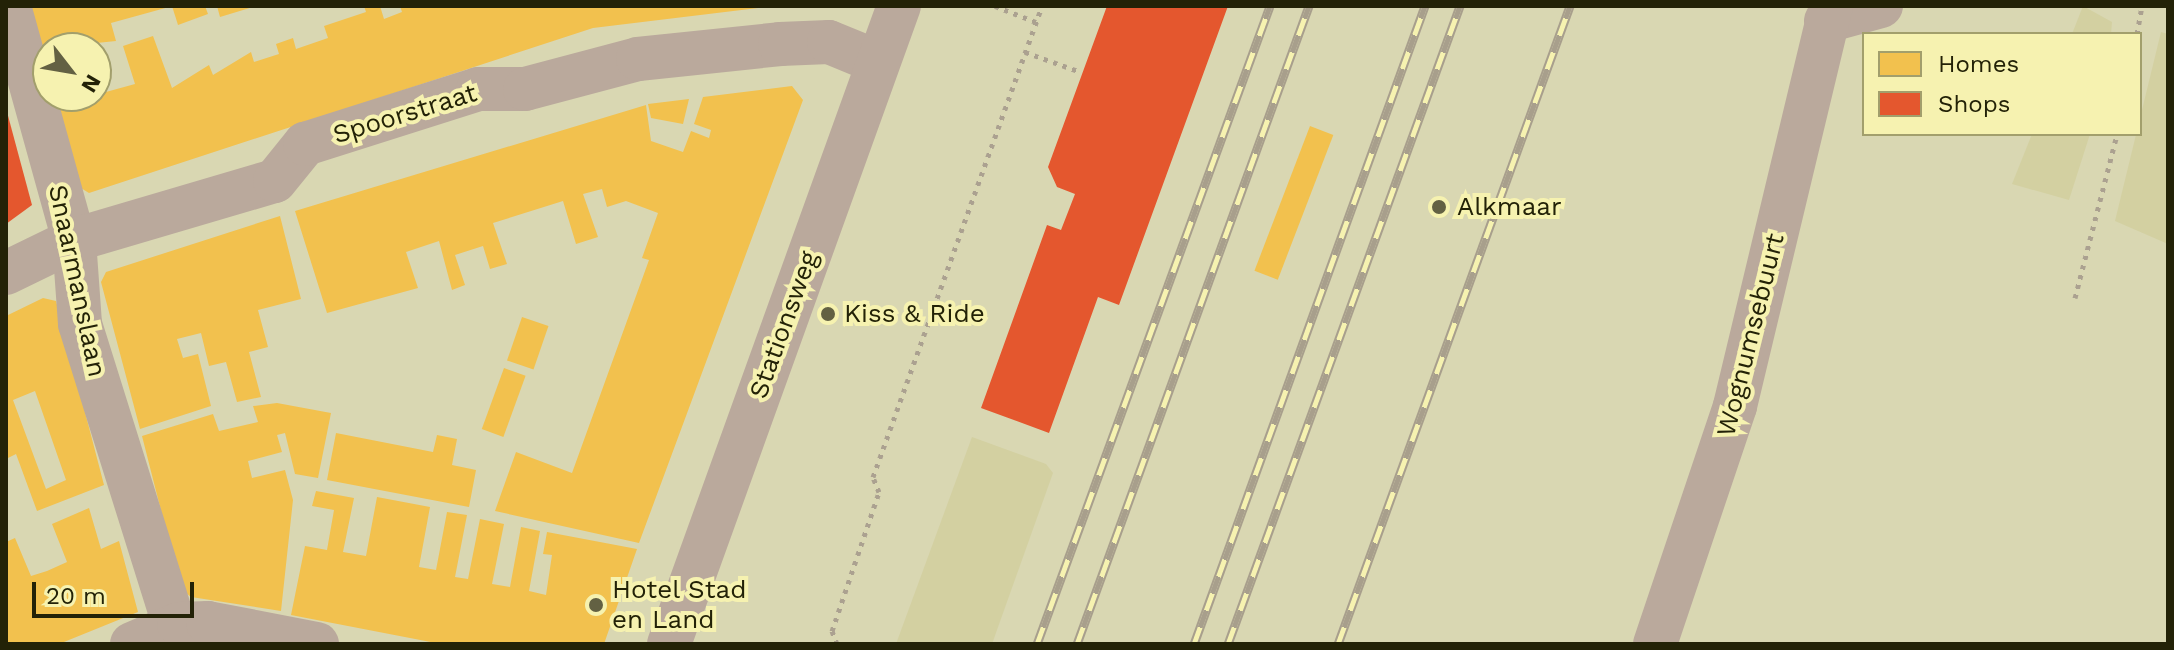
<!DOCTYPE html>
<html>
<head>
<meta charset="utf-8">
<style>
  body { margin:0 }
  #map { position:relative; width:2174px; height:650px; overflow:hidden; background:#d9d7b2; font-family:"Work Sans",sans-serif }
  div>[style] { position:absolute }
  .green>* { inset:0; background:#d3d0a1 }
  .homes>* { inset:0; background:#f2c14e; transform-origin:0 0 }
  .shops>* { inset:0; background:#e4572e }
  .path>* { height:5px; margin-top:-2.5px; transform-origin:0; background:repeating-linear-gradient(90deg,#aba190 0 4px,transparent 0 10px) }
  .minor>* { height:44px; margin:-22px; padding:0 22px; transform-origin:22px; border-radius:22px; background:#baa99c }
  .tertiary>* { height:44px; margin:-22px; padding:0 22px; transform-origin:22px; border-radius:22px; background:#baa99c }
  .rail>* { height:9px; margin-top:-4.5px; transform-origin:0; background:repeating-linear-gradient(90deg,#f6f2b0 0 18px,#a89f8c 0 36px); box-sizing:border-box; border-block:2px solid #a89f8c }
  .dots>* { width:22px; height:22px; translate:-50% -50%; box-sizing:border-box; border:4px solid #f6f2b0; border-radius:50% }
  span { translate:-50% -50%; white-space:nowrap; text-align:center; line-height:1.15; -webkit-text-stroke:8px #f6f2b0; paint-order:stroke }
  .street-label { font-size:26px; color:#232207 }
  .poi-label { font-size:26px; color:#232207 }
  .left { translate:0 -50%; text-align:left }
  .frame { position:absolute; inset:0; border:8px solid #232207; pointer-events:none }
  .legend { position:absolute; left:1862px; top:32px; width:280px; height:104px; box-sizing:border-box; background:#f6f2b0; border:2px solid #a29f6c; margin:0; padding:10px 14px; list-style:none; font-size:24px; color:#232207 }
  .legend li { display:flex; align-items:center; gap:16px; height:40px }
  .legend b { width:40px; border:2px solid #a29f6c }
  .north { position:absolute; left:32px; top:32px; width:80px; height:80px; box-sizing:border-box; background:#f6f2b0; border:2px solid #a29f6c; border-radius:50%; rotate:121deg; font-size:22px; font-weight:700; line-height:32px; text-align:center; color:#232207 }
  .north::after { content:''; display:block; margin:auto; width:28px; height:36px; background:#636143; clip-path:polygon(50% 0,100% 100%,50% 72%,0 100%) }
  .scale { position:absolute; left:32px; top:582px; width:162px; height:36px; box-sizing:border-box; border:4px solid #232207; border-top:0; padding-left:10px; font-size:24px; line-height:28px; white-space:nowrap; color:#232207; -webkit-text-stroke:6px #f6f2b0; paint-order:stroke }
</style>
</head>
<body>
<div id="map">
  <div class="green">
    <i style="clip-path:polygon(2083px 6px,2112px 22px,2111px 34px,2072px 34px)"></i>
    <i style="clip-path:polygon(2161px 32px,2168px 34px,2168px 244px,2115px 221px)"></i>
    <i style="clip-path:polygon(2032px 134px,2090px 134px,2069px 200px,2012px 184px)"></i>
    <i style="clip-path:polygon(972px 437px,1046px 464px,1053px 473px,992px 644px,896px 644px)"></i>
  </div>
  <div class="homes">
    <i style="clip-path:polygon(29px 6px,169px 6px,169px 7px,111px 23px,116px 41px,48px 48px,44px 61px)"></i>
    <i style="clip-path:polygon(172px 6px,205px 6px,208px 14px,178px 25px)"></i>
    <i style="clip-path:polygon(217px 6px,253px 6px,253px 7px,220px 17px)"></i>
    <i style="clip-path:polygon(364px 6px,380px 6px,384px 19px,402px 12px,400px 6px,758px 8px,593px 28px,89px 193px,76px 185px,55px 106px,135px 84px,123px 46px,153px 36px,172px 88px,209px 65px,213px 75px,251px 52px,254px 62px,279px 54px,276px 44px,293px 38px,296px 49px,328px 38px,324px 26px,366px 12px)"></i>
    <i style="clip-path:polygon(792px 86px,803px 100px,639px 543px,495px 511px,516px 452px,572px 473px,649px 260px,642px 258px,658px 213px,626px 201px,607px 207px,602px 189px,583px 194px,598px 237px,576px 244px,563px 201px,493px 223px,507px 264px,490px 269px,483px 246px,455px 255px,465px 285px,452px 290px,439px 241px,406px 252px,418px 288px,327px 313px,295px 211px,646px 105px,651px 141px,683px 152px,691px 131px,709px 138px,711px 130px,694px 124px,703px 97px)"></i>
    <i style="clip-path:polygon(689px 99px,683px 124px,651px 118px,648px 104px)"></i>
    <i style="left:1310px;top:126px;width:25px;height:155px;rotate:21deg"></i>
    <i style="clip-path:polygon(280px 216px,301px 299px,258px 310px,268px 347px,249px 352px,261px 397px,237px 402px,226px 362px,209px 366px,201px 333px,177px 339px,183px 358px,198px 354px,211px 406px,140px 429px,101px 282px,106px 272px)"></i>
    <i style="clip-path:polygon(evenodd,43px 298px,56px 301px,104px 485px,37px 511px,16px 454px,6px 459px,6px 316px,43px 298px,35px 391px,66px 480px,46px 489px,13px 400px,35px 391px)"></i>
    <i style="left:522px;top:317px;width:28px;height:46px;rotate:19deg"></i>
    <i style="left:504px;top:368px;width:23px;height:65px;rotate:20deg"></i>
    <i style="clip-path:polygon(277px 403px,331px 413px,318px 478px,295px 474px,285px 433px,277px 435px,282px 452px,248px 461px,252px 478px,285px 470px,293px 500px,281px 611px,191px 597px,181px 589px,142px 436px,213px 414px,219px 431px,258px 422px,253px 406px)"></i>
    <i style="clip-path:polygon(336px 433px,433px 452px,437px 435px,457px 439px,452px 465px,476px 470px,469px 507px,327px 480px)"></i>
    <i style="clip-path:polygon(316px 491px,354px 498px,343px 552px,366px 556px,377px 497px,430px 507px,419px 567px,436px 570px,447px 512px,467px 515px,455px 577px,468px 579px,480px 519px,504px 524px,492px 584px,510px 587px,521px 527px,540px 531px,529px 591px,546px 595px,552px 555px,543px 554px,547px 532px,637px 549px,604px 644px,441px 644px,291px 615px,305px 546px,327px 550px,334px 510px,312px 506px)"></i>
    <i style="clip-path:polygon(89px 508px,101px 549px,119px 541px,138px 612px,59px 644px,6px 644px,6px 542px,15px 538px,31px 576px,47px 571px,67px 562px,52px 524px)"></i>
  </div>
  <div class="shops">
    <i style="clip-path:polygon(1107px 6px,1228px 6px,1119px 305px,1098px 297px,1049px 433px,981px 408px,1047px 225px,1061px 230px,1075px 194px,1057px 187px,1048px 167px)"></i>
    <i style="clip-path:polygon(7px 112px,32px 205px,6px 224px,6px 112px)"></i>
  </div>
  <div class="path">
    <i style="left:995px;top:6px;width:44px;rotate:21.3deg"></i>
    <i style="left:2137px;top:34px;width:28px;rotate:-80deg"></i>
    <i style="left:1025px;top:52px;width:59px;rotate:19.7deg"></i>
    <i style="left:2075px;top:298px;width:169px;rotate:-75.6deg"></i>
    <i style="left:837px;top:644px;width:14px;rotate:-111deg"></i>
    <i style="left:832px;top:631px;width:147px;rotate:-71.3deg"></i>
    <i style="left:879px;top:492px;width:16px;rotate:-112deg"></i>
    <i style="left:873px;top:477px;width:500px;rotate:-70.26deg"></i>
  </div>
  <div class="minor">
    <i style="left:9px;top:6px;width:243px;rotate:74.5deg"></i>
    <i style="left:74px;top:240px;width:84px;rotate:85.9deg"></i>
    <i style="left:80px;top:324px;width:335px;rotate:72.6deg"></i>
    <i style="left:1826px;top:21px;width:57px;rotate:-15.3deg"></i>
    <i style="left:6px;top:273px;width:76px;rotate:-25.9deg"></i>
    <i style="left:74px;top:240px;width:209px;rotate:-16.4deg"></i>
    <i style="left:275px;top:181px;width:48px;rotate:-51deg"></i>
    <i style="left:305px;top:144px;width:182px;rotate:-17.6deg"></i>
    <i style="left:478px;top:89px;width:47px"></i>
    <i style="left:525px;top:89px;width:117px;rotate:-14.9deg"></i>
    <i style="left:638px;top:59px;width:143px;rotate:-6deg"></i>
    <i style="left:780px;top:44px;width:49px;rotate:-2.3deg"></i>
    <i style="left:829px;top:42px;width:53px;rotate:22.2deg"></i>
    <i style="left:132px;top:644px;width:51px;rotate:-23.1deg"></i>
    <i style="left:179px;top:624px;width:29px;rotate:-2deg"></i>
    <i style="left:208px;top:623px;width:111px;rotate:10.9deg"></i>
    <i style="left:669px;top:644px;width:678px;rotate:-70.18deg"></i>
  </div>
  <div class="tertiary">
    <i style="left:1655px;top:644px;width:251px;rotate:-71.4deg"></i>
    <i style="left:1735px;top:406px;width:411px;rotate:-76.5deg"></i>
  </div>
  <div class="rail">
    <i style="left:1037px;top:644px;width:679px;rotate:-69.94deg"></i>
    <i style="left:1077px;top:644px;width:679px;rotate:-70.02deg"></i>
    <i style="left:1194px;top:644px;width:679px;rotate:-70.1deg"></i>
    <i style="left:1228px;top:644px;width:679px;rotate:-70.02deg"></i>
    <i style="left:1338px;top:644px;width:679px;rotate:-70.02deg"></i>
  </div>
  <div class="dots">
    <i style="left:1439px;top:207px;background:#636143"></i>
    <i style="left:828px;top:314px;background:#636143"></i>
    <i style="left:596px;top:605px;background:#636143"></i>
  </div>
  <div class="street-label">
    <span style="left:405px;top:114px;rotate:-17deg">Spoorstraat</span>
    <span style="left:77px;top:281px;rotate:78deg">Snaarmanslaan</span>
    <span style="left:784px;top:325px;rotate:-70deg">Stationsweg</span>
    <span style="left:1751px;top:335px;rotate:-76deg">Wognumsebuurt</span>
  </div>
  <div class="poi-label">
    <span class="left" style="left:1457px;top:207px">Alkmaar</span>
    <span class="left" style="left:844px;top:314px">Kiss &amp; Ride</span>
    <span class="left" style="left:612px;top:605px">Hotel Stad<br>en Land</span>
  </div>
  <div class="frame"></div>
  <ul class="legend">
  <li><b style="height:22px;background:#f2c14e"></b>Homes</li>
  <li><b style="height:22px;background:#e4572e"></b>Shops</li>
  </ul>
  <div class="north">N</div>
  <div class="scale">20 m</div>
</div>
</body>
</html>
